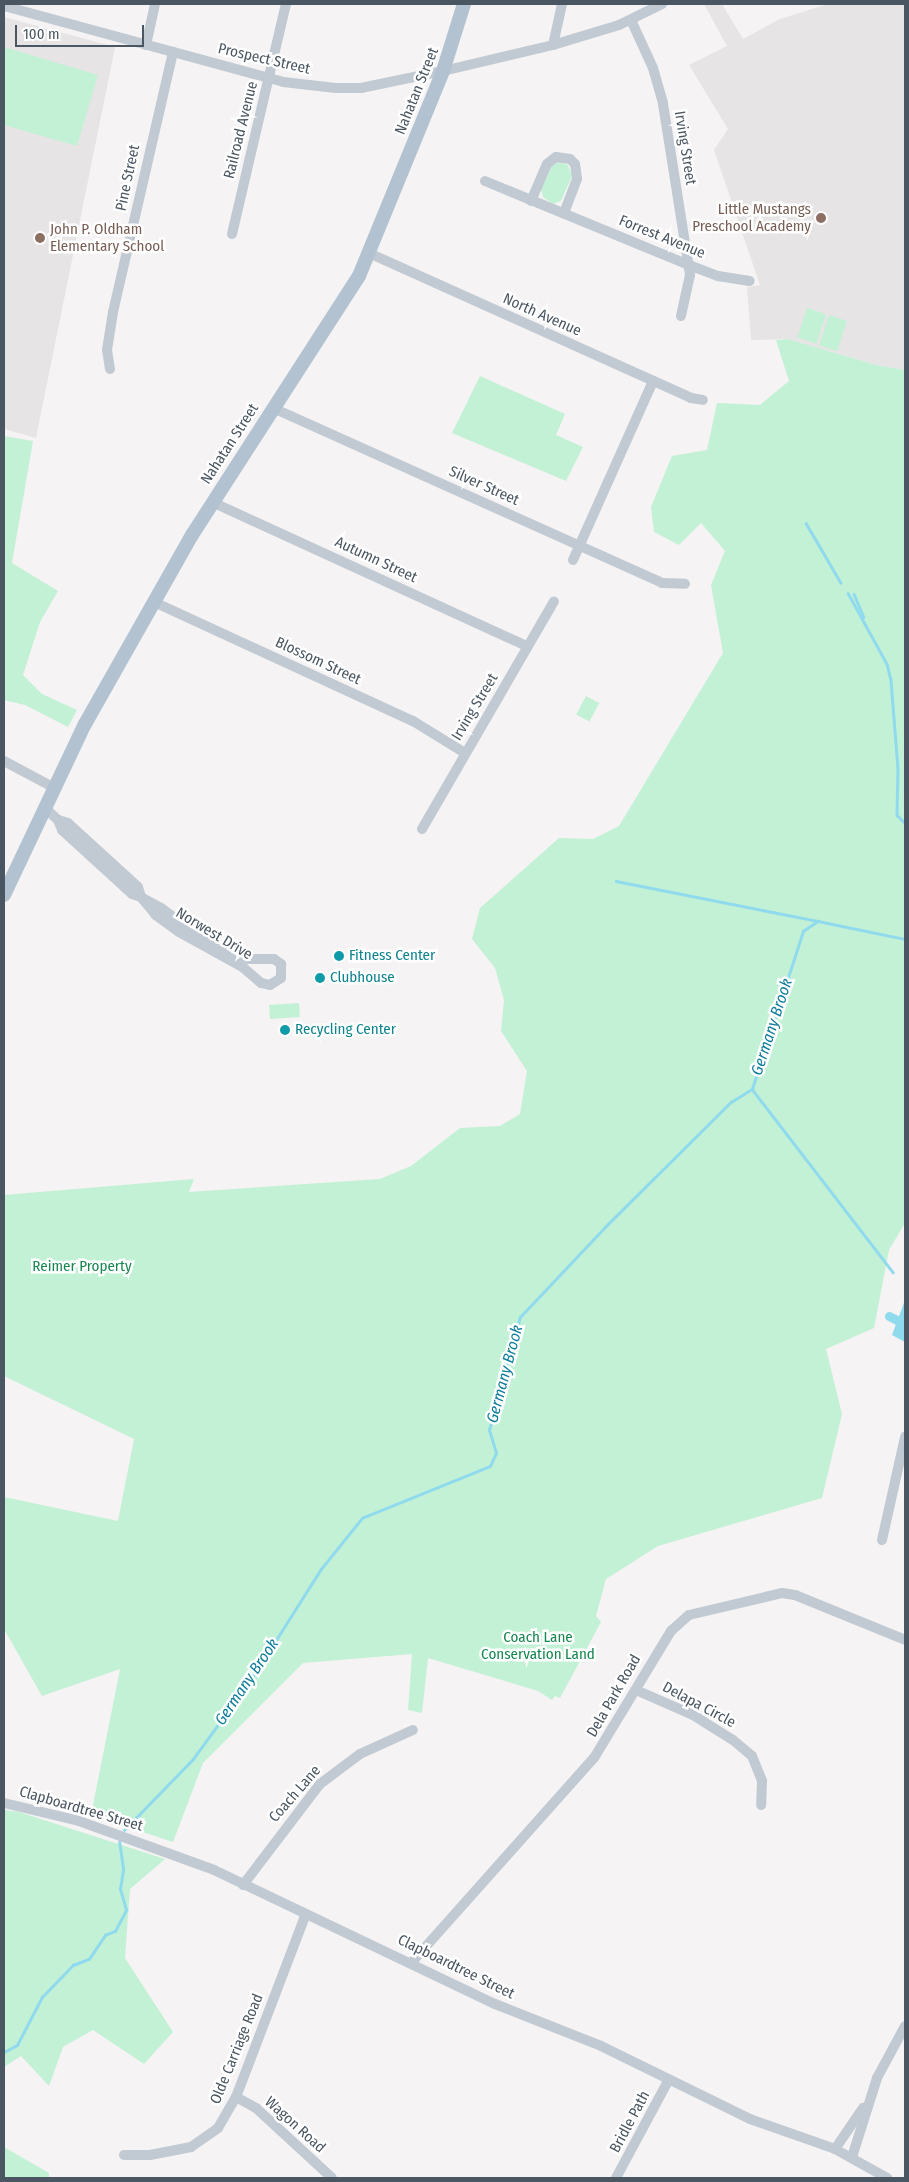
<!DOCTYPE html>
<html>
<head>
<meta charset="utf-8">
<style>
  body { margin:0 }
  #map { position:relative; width:909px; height:2182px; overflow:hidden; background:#f5f3f3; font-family:"Fira Sans Condensed",sans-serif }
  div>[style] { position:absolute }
  .education>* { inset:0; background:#e6e4e5 }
  .green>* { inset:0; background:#c3f1d5; transform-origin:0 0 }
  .water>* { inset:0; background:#90daee }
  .stream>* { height:2.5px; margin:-1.25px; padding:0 1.25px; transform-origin:1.25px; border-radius:1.25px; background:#90daee }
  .canal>* { height:9px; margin:-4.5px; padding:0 4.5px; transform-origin:4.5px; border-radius:4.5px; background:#90daee }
  .minor>* { height:10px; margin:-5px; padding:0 5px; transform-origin:5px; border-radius:5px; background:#c1cad2 }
  .major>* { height:14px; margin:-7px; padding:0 7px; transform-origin:7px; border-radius:7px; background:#b3c2d1 }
  .dots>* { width:14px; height:14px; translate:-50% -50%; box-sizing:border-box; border:2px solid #fff; border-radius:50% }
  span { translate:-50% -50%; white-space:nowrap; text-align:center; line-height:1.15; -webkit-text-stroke:5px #fff; paint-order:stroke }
  .street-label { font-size:15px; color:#4a5661 }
  .education-label { font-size:15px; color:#785e54 }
  .right { translate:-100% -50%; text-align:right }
  .left { translate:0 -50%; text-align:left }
  .culture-label { font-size:15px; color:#0d838f }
  .park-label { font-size:15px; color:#17864f }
  .water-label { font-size:16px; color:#0c7c9b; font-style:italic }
  .frame { position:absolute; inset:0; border:5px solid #4a5661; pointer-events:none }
  .scale { position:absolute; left:15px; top:25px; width:129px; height:22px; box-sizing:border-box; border:2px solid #4a5661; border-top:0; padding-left:6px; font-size:15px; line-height:18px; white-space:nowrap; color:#4a5661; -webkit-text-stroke:4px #fff; paint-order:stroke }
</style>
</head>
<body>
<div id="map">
  <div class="education">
    <i style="clip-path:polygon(704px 4px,722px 4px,743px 39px,780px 19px,828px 4px,905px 4px,905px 370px,876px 365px,788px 339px,751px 340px,747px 287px,760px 285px,714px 150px,728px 129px,689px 65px,727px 46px)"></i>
    <i style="clip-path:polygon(4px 17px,115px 47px,36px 438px,4px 429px)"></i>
  </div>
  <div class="green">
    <i style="clip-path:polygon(4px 47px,98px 75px,77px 146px,4px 125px)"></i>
    <i style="clip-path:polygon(559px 162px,568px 165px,572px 176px,561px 201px,553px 204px,543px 197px,541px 189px,552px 166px)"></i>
    <i style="left:807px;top:308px;width:20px;height:31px;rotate:18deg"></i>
    <i style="left:829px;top:315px;width:19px;height:32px;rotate:18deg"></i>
    <i style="clip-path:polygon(788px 339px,876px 365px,905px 370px,905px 1223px,889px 1250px,874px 1328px,826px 1349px,842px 1414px,822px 1498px,658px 1546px,606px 1579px,596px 1616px,601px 1622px,560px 1698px,555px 1696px,552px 1700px,538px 1691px,428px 1658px,422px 1713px,408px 1710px,412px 1654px,303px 1663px,203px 1763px,173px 1842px,91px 1815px,120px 1669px,42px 1696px,4px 1629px,4px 1497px,118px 1521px,134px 1439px,4px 1376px,4px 1195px,194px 1179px,189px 1192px,380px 1179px,411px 1166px,460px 1128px,500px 1126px,520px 1114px,527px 1071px,501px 1031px,504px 1000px,495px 968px,472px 939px,480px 908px,559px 838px,593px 839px,619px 826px,723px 653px,711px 585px,725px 551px,701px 523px,679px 545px,654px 532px,651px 507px,672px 456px,707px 450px,717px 403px,760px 405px,789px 381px,776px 340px)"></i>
    <i style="clip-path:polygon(480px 376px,565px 414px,556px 435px,583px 447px,566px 481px,452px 433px)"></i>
    <i style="clip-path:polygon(4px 436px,33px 441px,12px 563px,58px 591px,40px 622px,23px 675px,42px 694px,77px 710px,68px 727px,25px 705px,4px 700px)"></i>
    <i style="left:586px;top:696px;width:15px;height:21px;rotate:28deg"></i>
    <i style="left:299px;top:1003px;width:14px;height:30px;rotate:86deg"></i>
    <i style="clip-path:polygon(4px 1810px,19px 1812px,165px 1859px,130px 1889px,125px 1958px,173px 2032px,144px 2064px,93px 2030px,63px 2047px,49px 2086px,21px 2056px,4px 2067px)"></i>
    <i style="clip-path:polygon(4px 2147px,49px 2173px,49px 2178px,4px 2178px)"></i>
  </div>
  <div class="water">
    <i style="clip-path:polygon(905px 1300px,905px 1342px,892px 1335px)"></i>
  </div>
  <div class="stream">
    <i style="left:806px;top:523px;width:69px;rotate:59.7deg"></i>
    <i style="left:848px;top:593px;width:81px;rotate:61.2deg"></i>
    <i style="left:887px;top:664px;width:16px;rotate:76deg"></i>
    <i style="left:891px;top:680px;width:88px;rotate:85.5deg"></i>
    <i style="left:898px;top:768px;width:47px;rotate:91.2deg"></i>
    <i style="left:897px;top:815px;width:11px;rotate:45deg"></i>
    <i style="left:854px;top:594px;width:25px;rotate:67deg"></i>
    <i style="left:616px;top:881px;width:206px;rotate:11.2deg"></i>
    <i style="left:752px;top:1089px;width:231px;rotate:52.4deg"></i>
    <i style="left:124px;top:1830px;width:99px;rotate:-45.8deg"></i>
    <i style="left:193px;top:1759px;width:100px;rotate:-53.9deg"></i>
    <i style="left:252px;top:1678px;width:129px;rotate:-57.7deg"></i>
    <i style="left:321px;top:1569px;width:65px;rotate:-51.2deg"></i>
    <i style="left:362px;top:1518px;width:138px;rotate:-22.1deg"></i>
    <i style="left:490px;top:1466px;width:14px;rotate:-65deg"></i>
    <i style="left:496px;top:1453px;width:24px;rotate:-107deg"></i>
    <i style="left:489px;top:1430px;width:117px;rotate:-74.7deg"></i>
    <i style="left:520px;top:1317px;width:127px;rotate:-46.6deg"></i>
    <i style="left:607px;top:1225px;width:175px;rotate:-44.8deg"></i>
    <i style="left:731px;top:1102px;width:25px;rotate:-32deg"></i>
    <i style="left:752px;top:1089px;width:166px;rotate:-72.1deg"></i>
    <i style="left:803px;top:931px;width:18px;rotate:-34deg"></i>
    <i style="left:818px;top:921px;width:89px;rotate:11.7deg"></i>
    <i style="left:4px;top:2052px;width:15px;rotate:-28deg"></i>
    <i style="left:17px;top:2045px;width:54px;rotate:-62.5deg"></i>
    <i style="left:42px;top:1997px;width:45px;rotate:-45.9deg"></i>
    <i style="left:73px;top:1965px;width:17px;rotate:-21deg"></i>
    <i style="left:89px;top:1959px;width:29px;rotate:-56deg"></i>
    <i style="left:105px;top:1935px;width:11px;rotate:-22deg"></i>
    <i style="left:115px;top:1931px;width:24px;rotate:-62deg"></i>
    <i style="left:126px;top:1910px;width:22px;rotate:-106deg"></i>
    <i style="left:120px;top:1889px;width:20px;rotate:-81deg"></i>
    <i style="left:123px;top:1869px;width:27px;rotate:-98deg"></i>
  </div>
  <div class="canal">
    <i style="left:889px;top:1316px;width:13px;rotate:27deg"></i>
  </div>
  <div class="minor">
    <i style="left:4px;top:6px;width:289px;rotate:15.2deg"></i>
    <i style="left:283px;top:82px;width:53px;rotate:6.5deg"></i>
    <i style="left:336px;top:88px;width:25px"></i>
    <i style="left:361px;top:88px;width:84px;rotate:-11.7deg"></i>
    <i style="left:443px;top:71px;width:113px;rotate:-13.3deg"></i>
    <i style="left:553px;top:45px;width:69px;rotate:-16.9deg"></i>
    <i style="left:619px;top:25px;width:48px;rotate:-26deg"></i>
    <i style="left:631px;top:20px;width:53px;rotate:65.4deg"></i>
    <i style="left:653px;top:68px;width:37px;rotate:74deg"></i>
    <i style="left:663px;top:104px;width:173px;rotate:81deg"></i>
    <i style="left:690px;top:275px;width:42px;rotate:102.4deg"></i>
    <i style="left:146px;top:45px;width:42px;rotate:-77.6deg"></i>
    <i style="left:553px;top:45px;width:42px;rotate:-77.6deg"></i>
    <i style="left:485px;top:181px;width:221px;rotate:22.4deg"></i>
    <i style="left:689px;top:265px;width:31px;rotate:21deg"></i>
    <i style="left:718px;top:276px;width:32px;rotate:9deg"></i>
    <i style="left:531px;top:201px;width:40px;rotate:-66.6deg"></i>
    <i style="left:547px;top:164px;width:11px;rotate:-38deg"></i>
    <i style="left:556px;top:157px;width:14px;rotate:8deg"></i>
    <i style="left:570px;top:159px;width:7px;rotate:45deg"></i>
    <i style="left:575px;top:164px;width:15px;rotate:82deg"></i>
    <i style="left:577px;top:179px;width:36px;rotate:111deg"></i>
    <i style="left:232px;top:234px;width:236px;rotate:-76.8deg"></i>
    <i style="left:371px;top:254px;width:351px;rotate:24.2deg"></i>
    <i style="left:691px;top:398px;width:12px;rotate:9deg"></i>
    <i style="left:110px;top:369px;width:19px;rotate:-99deg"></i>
    <i style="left:107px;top:350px;width:38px;rotate:-81deg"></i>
    <i style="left:113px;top:312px;width:267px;rotate:-77deg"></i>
    <i style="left:273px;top:408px;width:427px;rotate:24.2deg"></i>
    <i style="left:662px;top:583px;width:23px;rotate:2deg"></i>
    <i style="left:212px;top:502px;width:346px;rotate:24.6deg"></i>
    <i style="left:573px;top:560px;width:196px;rotate:-65.9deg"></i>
    <i style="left:154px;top:602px;width:285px;rotate:24.7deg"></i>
    <i style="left:413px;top:721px;width:61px;rotate:31.6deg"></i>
    <i style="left:4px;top:761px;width:55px;rotate:28deg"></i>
    <i style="left:44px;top:807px;width:19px;rotate:43deg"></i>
    <i style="left:58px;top:820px;width:11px;rotate:68deg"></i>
    <i style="left:62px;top:830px;width:95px;rotate:42.4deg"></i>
    <i style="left:132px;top:894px;width:9px;rotate:18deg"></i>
    <i style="left:141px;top:897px;width:23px;rotate:29deg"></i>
    <i style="left:161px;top:908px;width:41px;rotate:36deg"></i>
    <i style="left:194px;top:932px;width:38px;rotate:28deg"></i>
    <i style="left:228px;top:950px;width:22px;rotate:24deg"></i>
    <i style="left:248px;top:959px;width:26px"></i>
    <i style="left:274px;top:959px;width:9px;rotate:36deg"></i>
    <i style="left:281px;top:964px;width:14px;rotate:90deg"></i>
    <i style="left:281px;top:978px;width:13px;rotate:148deg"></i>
    <i style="left:270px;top:985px;width:9px;rotate:-167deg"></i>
    <i style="left:261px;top:983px;width:23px;rotate:-139deg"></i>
    <i style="left:244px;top:968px;width:74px;rotate:-151deg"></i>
    <i style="left:179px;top:932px;width:29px;rotate:-144deg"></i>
    <i style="left:156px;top:915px;width:23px;rotate:-130deg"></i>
    <i style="left:141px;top:897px;width:10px;rotate:-107deg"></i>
    <i style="left:138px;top:887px;width:95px;rotate:-137.6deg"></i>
    <i style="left:68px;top:823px;width:10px;rotate:-163deg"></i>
    <i style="left:422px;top:829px;width:263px;rotate:-59.9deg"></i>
    <i style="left:882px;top:1540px;width:106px;rotate:-77.4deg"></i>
    <i style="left:636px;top:1690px;width:62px;rotate:23.7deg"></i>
    <i style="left:693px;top:1715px;width:47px;rotate:32deg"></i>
    <i style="left:733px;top:1740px;width:25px;rotate:40deg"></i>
    <i style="left:752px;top:1756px;width:27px;rotate:68deg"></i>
    <i style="left:762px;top:1781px;width:24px;rotate:92deg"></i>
    <i style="left:4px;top:1803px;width:77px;rotate:13.5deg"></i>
    <i style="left:79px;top:1821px;width:144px;rotate:19.9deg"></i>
    <i style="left:214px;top:1870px;width:311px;rotate:25.5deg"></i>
    <i style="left:495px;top:2004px;width:114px;rotate:21.6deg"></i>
    <i style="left:601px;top:2046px;width:166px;rotate:26.1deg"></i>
    <i style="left:750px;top:2119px;width:90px;rotate:19.4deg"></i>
    <i style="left:835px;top:2149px;width:60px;rotate:29.1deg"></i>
    <i style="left:243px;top:1885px;width:127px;rotate:-52.7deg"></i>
    <i style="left:320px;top:1784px;width:50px;rotate:-36.9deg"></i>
    <i style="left:360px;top:1754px;width:58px;rotate:-24.4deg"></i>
    <i style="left:412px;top:1962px;width:273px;rotate:-48.3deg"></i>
    <i style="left:594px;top:1758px;width:149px;rotate:-58.8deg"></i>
    <i style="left:671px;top:1631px;width:24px;rotate:-42deg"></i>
    <i style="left:689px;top:1615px;width:96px;rotate:-13.3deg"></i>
    <i style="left:782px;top:1593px;width:13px;rotate:9deg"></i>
    <i style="left:795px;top:1595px;width:119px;rotate:22.2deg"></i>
    <i style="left:236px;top:2097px;width:23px;rotate:29deg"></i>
    <i style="left:256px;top:2108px;width:103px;rotate:42.6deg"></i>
    <i style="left:835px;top:2149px;width:50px;rotate:-55.7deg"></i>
    <i style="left:124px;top:2155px;width:26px"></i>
    <i style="left:150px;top:2155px;width:42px;rotate:-11deg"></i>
    <i style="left:191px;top:2147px;width:33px;rotate:-35deg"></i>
    <i style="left:218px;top:2128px;width:36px;rotate:-60deg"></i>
    <i style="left:236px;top:2097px;width:196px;rotate:-69.1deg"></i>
    <i style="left:852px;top:2157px;width:83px;rotate:-72.4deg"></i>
    <i style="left:877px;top:2078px;width:59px;rotate:-61.7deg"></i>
    <i style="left:616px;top:2178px;width:112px;rotate:-61.8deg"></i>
  </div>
  <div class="major">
    <i style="left:4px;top:895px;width:189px;rotate:-64.7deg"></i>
    <i style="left:85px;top:724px;width:217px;rotate:-60.5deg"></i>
    <i style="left:192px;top:535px;width:308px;rotate:-57.2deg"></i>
    <i style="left:359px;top:276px;width:222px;rotate:-67.7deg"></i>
    <i style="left:443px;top:71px;width:70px;rotate:-72.6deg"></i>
  </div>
  <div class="dots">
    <i style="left:821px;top:218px;background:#8d6e63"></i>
    <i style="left:40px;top:238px;background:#8d6e63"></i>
    <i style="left:339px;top:956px;background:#0f9aa8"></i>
    <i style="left:320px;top:978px;background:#0f9aa8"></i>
    <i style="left:285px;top:1030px;background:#0f9aa8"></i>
  </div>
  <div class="street-label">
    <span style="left:264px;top:59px;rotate:13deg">Prospect Street</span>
    <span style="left:417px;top:91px;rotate:-68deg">Nahatan Street</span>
    <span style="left:241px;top:130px;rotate:-76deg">Railroad Avenue</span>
    <span style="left:685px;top:148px;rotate:81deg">Irving Street</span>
    <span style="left:128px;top:178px;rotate:-78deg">Pine Street</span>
    <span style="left:662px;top:237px;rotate:22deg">Forrest Avenue</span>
    <span style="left:542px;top:315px;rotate:24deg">North Avenue</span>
    <span style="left:230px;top:444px;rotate:-57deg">Nahatan Street</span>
    <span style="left:484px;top:486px;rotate:24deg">Silver Street</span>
    <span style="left:376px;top:560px;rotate:25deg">Autumn Street</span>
    <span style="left:318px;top:661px;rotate:25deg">Blossom Street</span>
    <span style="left:475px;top:707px;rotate:-59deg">Irving Street</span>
    <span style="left:214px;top:934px;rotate:31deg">Norwest Drive</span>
    <span style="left:614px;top:1696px;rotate:-60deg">Dela Park Road</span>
    <span style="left:699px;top:1705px;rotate:28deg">Delapa Circle</span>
    <span style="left:295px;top:1794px;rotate:-49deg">Coach Lane</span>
    <span style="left:81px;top:1809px;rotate:16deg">Clapboardtree Street</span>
    <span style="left:456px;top:1967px;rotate:26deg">Clapboardtree Street</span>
    <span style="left:237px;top:2049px;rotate:-68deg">Olde Carriage Road</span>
    <span style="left:630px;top:2122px;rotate:-62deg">Bridle Path</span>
    <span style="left:295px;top:2125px;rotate:42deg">Wagon Road</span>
  </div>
  <div class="education-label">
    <span class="right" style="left:811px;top:218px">Little Mustangs<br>Preschool Academy</span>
    <span class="left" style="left:50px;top:238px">John P. Oldham<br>Elementary School</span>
  </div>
  <div class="culture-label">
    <span class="left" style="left:349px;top:956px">Fitness Center</span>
    <span class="left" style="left:330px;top:978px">Clubhouse</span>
    <span class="left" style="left:295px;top:1030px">Recycling Center</span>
  </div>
  <div class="park-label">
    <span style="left:82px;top:1267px">Reimer Property</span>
    <span style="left:538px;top:1646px">Coach Lane<br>Conservation Land</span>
  </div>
  <div class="water-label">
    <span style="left:772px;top:1027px;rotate:-72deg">Germany Brook</span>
    <span style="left:505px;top:1374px;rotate:-75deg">Germany Brook</span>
    <span style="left:247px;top:1682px;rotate:-56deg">Germany Brook</span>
  </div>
  <div class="frame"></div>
  <div class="scale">100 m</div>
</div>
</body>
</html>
